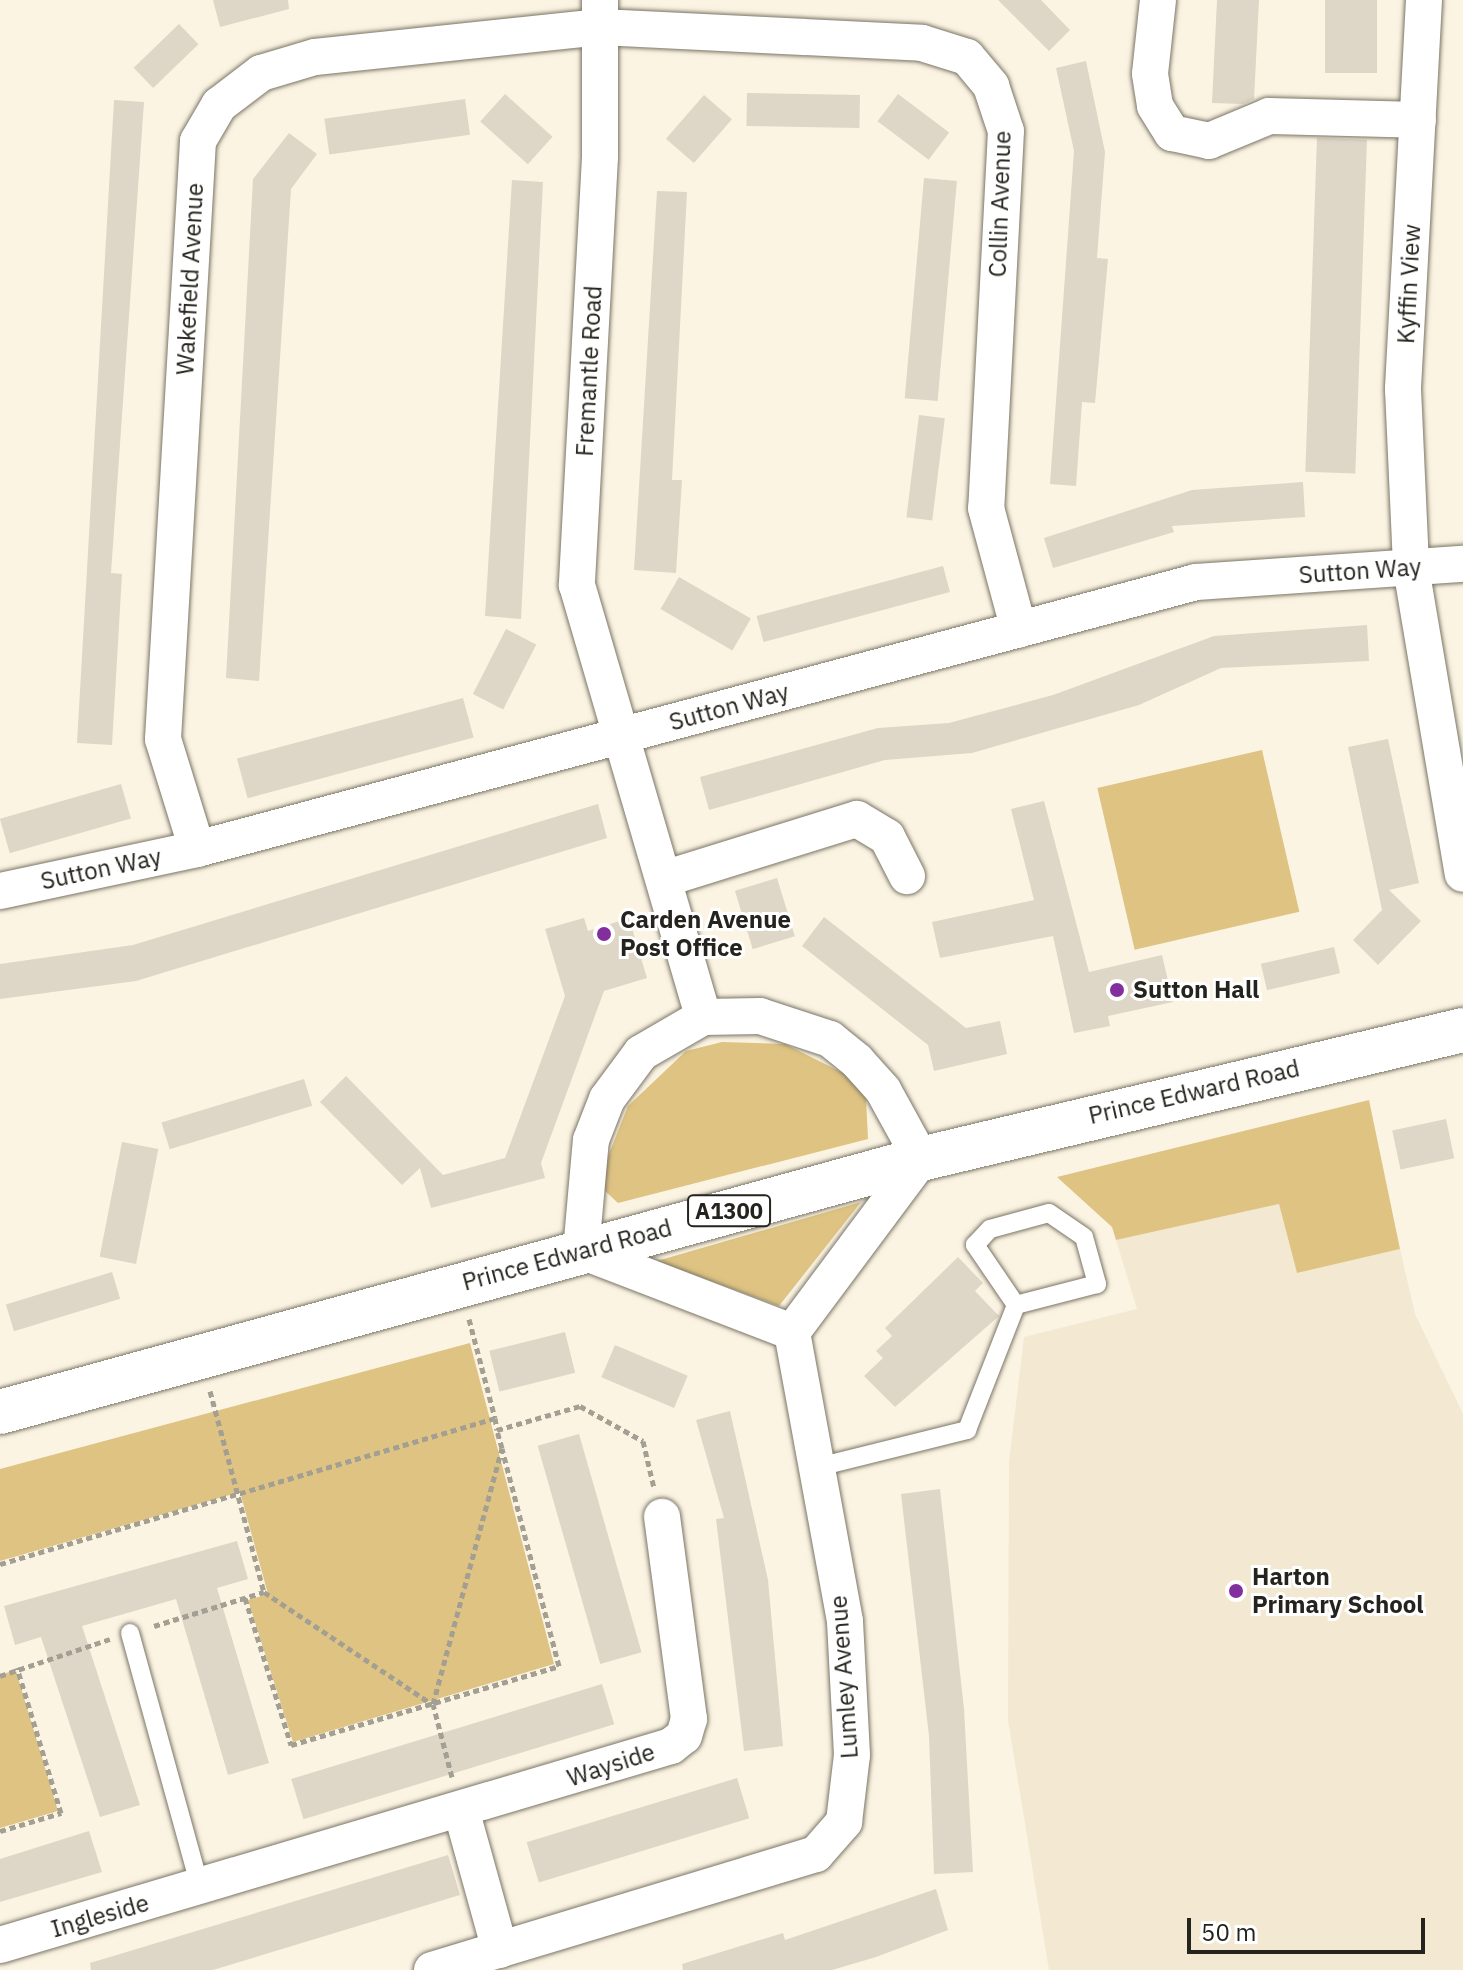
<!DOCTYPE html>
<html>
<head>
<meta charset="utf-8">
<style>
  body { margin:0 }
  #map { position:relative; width:1463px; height:1970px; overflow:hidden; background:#fbf4e3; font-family:"IBM Plex Sans",sans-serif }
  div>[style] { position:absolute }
  .built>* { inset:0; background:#f3e8d1 }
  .green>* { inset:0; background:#dec382; transform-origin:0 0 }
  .building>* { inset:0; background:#ded6c6; transform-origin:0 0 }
  .path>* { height:5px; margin-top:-2.5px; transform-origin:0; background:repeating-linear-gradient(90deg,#a49f93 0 6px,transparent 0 10px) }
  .roads { filter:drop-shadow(0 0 2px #7b7566) drop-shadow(0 0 2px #7b7566) }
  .lane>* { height:18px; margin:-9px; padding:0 9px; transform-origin:9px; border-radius:9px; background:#fff }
  .street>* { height:36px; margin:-18px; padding:0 18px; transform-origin:18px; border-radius:18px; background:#fff }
  .primary>* { height:44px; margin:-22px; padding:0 22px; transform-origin:22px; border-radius:22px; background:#fff }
  .dots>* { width:22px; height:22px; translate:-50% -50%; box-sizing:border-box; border:4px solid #fff; border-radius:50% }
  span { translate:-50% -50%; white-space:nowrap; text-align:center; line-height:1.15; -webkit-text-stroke:6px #fff; paint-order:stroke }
  .shield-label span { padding:2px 6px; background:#fff; border:2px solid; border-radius:6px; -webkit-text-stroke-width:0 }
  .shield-label { font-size:22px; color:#25231d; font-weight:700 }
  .street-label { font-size:24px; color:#25231d }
  .poi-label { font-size:24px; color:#25231d; font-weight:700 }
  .left { translate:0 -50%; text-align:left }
  .scale { position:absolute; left:1187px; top:1918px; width:238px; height:36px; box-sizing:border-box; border:4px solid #25231d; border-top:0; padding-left:10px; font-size:24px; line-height:28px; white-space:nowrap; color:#25231d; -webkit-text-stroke:6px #fff; paint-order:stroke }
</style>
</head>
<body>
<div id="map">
  <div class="built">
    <i style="clip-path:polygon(1279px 1204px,1297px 1273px,1400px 1249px,1415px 1314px,1463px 1414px,1463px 1970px,1049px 1970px,1008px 1720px,1009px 1462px,1024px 1337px,1137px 1309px,1116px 1240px)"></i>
  </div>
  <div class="green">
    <i style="left:1262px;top:750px;width:166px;height:169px;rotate:77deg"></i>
    <i style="clip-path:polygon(722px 1042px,785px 1044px,851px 1077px,866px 1099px,868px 1139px,618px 1203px,603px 1189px,605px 1164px,628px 1106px,686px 1051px)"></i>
    <i style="clip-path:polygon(1369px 1100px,1400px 1249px,1297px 1273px,1279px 1204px,1116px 1240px,1112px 1227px,1057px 1177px)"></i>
    <i style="clip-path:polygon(861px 1202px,779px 1306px,657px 1261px)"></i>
    <i style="clip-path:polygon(470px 1343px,554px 1664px,293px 1742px,248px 1600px,268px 1594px,240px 1492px,0 1561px,0 1469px)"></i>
    <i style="clip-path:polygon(16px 1671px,58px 1811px,0 1828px,0 1674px)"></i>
  </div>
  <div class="building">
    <i style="clip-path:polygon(213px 0,288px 0,289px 9px,220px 27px)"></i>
    <i style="clip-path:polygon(998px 0,1041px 0,1070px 30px,1049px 51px)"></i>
    <i style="clip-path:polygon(1217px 0,1259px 0,1254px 99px,1243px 104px,1212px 103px)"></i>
    <i style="left:1325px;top:0;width:52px;height:73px"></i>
    <i style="left:179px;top:24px;width:28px;height:63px;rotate:46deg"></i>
    <i style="clip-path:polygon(1086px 61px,1105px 152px,1097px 258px,1108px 259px,1095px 403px,1082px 402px,1076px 486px,1050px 484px,1074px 151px,1056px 68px)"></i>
    <i style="left:747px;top:93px;width:113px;height:33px;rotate:1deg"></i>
    <i style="left:505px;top:94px;width:64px;height:37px;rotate:42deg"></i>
    <i style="left:898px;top:94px;width:64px;height:34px;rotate:37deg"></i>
    <i style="left:704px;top:95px;width:37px;height:58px;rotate:41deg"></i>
    <i style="left:465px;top:99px;width:36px;height:142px;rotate:82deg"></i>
    <i style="clip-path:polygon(114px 100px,144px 102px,111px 573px,122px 574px,112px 745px,77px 743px)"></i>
    <i style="clip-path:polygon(289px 133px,317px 154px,291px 189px,259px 681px,226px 678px,253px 179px)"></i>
    <i style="left:1317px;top:138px;width:50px;height:334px;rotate:2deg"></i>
    <i style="left:924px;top:178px;width:33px;height:221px;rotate:5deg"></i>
    <i style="clip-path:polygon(512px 180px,543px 182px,521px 619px,485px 616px)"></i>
    <i style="clip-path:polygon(657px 191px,687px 192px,672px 480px,682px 480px,676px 573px,634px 570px)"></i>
    <i style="left:919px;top:415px;width:26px;height:103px;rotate:7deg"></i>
    <i style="clip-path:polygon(1303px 482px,1305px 517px,1172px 526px,1174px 532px,1053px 568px,1044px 538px,1192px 490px)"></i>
    <i style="left:943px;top:566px;width:27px;height:193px;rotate:75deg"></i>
    <i style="left:679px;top:577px;width:83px;height:37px;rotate:30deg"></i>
    <i style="clip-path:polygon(1367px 625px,1369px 661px,1221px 668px,1139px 705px,972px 753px,885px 760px,709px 810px,700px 777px,878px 728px,949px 723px,1053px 695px,1214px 636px)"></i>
    <i style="left:506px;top:629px;width:34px;height:73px;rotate:27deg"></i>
    <i style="left:463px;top:698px;width:41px;height:234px;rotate:75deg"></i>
    <i style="clip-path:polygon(1388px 739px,1419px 883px,1389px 890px,1421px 921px,1378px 965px,1353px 940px,1382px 910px,1348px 747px)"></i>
    <i style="left:121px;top:784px;width:36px;height:126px;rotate:74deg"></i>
    <i style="clip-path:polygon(1044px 801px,1089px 972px,1162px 955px,1173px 1002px,1108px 1016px,1110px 1026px,1074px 1033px,1053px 936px,940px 958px,932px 922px,1034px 900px,1011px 809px)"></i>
    <i style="clip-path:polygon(598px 804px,607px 838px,136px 981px,0 999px,0 964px,133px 945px)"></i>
    <i style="left:777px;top:878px;width:61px;height:44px;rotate:73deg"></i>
    <i style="clip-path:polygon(824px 917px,966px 1028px,1000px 1021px,1007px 1054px,934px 1071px,928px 1045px,802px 946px)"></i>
    <i style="clip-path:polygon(584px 918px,588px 931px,629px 918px,647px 978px,604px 991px,541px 1163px,545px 1178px,431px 1208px,420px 1168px,402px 1185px,320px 1102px,346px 1076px,443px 1175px,505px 1158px,565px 996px,545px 929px)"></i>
    <i style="left:1334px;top:947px;width:27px;height:75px;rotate:77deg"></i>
    <i style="left:304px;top:1079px;width:28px;height:149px;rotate:73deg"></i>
    <i style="left:1446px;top:1119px;width:40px;height:55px;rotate:78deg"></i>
    <i style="left:122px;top:1142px;width:37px;height:117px;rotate:11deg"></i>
    <i style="clip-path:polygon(958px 1257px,983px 1283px,975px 1291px,999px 1316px,895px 1407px,864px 1376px,883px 1358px,876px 1351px,892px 1336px,885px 1328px)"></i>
    <i style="left:112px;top:1272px;width:28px;height:111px;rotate:73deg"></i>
    <i style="left:565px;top:1332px;width:42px;height:78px;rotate:76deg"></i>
    <i style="left:615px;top:1345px;width:79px;height:35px;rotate:23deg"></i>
    <i style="clip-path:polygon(730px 1411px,768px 1580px,783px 1746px,744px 1751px,716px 1519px,724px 1518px,696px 1420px)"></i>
    <i style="left:579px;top:1434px;width:227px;height:43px;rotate:74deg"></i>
    <i style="clip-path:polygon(940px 1489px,964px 1709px,973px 1872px,934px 1874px,929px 1736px,901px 1494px)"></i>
    <i style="clip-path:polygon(237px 1541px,248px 1579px,217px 1588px,269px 1763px,228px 1775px,176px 1599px,82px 1626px,140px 1805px,100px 1817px,41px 1637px,15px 1645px,4px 1606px)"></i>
    <i style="left:602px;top:1684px;width:42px;height:325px;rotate:73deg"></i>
    <i style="left:737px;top:1778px;width:42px;height:220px;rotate:73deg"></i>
    <i style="clip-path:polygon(89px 1831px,102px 1872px,0 1902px,0 1859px)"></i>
    <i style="clip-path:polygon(448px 1855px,460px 1895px,213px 1970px,91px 1970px,90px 1963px)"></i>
    <i style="clip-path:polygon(936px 1889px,948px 1930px,876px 1957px,832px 1970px,683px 1970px,682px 1964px,783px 1933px,785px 1940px)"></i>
  </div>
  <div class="path">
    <i style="left:469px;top:1319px;width:102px;rotate:75.3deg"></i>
    <i style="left:210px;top:1391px;width:208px;rotate:75deg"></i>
    <i style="left:264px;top:1592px;width:202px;rotate:33.7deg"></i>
    <i style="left:0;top:1564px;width:516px;rotate:-16.43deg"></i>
    <i style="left:495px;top:1418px;width:12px;rotate:81deg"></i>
    <i style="left:497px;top:1430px;width:86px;rotate:-16.1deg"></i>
    <i style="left:580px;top:1406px;width:72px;rotate:29.1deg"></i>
    <i style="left:643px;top:1441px;width:48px;rotate:76.8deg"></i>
    <i style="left:245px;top:1598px;width:154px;rotate:72.6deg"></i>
    <i style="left:291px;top:1745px;width:279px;rotate:-16.4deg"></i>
    <i style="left:559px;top:1666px;width:225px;rotate:-104.7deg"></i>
    <i style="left:154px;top:1626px;width:115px;rotate:-17.2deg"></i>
    <i style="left:0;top:1676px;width:116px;rotate:-18.6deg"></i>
    <i style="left:452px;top:1777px;width:75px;rotate:-104.6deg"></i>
    <i style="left:433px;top:1704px;width:265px;rotate:-74.9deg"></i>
    <i style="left:502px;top:1448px;width:19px;rotate:-106deg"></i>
    <i style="left:0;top:1831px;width:64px;rotate:-16.4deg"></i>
    <i style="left:61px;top:1813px;width:152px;rotate:-106.8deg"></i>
  </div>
  <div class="roads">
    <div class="lane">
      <i style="left:818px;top:1467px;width:154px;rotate:-13.9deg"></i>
      <i style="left:967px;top:1430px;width:134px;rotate:-68.6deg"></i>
      <i style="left:1016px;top:1305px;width:73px;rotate:-124.3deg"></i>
      <i style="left:975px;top:1245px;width:22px;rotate:-47deg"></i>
      <i style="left:990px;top:1229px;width:61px;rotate:-15.2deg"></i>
      <i style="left:1049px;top:1213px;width:42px;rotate:34.4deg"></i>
      <i style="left:1084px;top:1237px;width:49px;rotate:74.5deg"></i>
      <i style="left:1097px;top:1284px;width:84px;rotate:165.5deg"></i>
      <i style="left:130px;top:1633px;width:263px;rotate:74.6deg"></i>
    </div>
    <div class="street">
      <i style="left:600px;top:0;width:157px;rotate:90deg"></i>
      <i style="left:600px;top:157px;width:429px;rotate:93.1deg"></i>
      <i style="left:577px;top:585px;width:450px;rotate:73.7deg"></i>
      <i style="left:1158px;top:0;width:74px;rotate:96.2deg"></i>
      <i style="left:1150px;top:74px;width:32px;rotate:81deg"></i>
      <i style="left:1155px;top:106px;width:32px;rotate:58deg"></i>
      <i style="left:1172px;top:133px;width:38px;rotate:12deg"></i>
      <i style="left:1209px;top:141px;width:65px;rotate:-22.6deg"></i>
      <i style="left:1269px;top:116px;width:149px;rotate:1.5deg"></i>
      <i style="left:1424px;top:0;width:390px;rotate:93.1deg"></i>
      <i style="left:1403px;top:389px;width:179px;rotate:87.4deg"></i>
      <i style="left:1411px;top:568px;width:310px;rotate:80.4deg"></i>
      <i style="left:197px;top:849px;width:115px;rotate:-107.2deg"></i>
      <i style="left:163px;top:739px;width:599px;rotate:-86.65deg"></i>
      <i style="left:198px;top:141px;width:42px;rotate:-59.7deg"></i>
      <i style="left:219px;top:105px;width:53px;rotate:-37.3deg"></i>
      <i style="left:261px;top:73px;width:56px;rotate:-16.5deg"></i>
      <i style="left:315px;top:57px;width:287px;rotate:-6deg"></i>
      <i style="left:600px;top:27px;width:322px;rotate:2.8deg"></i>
      <i style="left:922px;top:43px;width:47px;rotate:17.3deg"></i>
      <i style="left:967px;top:57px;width:38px;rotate:50deg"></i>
      <i style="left:991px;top:86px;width:47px;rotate:71.6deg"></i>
      <i style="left:1006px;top:131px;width:378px;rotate:93deg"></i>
      <i style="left:986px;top:508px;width:126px;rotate:74.9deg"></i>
      <i style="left:667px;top:878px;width:199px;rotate:-17.3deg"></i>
      <i style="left:857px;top:819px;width:35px;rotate:31deg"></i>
      <i style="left:887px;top:837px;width:44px;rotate:62.9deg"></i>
      <i style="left:0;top:891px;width:201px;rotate:-12deg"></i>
      <i style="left:197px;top:849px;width:1034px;rotate:-14.96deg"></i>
      <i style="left:1196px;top:582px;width:268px;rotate:-3.9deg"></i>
      <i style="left:760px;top:1016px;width:74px;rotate:18.2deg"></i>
      <i style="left:830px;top:1039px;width:35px;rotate:39deg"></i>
      <i style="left:857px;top:1061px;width:39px;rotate:48deg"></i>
      <i style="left:883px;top:1090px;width:79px;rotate:61.2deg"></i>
      <i style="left:921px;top:1159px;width:216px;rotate:126.7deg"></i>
      <i style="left:792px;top:1332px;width:226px;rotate:-159deg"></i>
      <i style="left:581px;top:1251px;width:111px;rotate:-84.9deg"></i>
      <i style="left:591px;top:1140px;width:44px;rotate:-68.7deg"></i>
      <i style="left:607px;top:1099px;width:57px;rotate:-53.5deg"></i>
      <i style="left:641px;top:1053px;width:72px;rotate:-30.1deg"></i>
      <i style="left:703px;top:1017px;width:57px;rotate:-1deg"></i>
      <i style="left:462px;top:1813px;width:142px;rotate:74.5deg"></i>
      <i style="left:0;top:1945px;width:700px;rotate:-16.52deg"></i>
      <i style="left:671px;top:1746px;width:16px;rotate:-38deg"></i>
      <i style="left:684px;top:1736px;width:18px;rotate:-74deg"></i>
      <i style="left:689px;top:1719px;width:204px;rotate:-97.6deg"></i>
      <i style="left:432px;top:1970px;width:401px;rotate:-16.8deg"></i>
      <i style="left:816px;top:1854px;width:43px;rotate:-48.8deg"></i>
      <i style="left:844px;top:1822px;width:67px;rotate:-83.2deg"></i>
      <i style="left:852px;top:1755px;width:134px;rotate:-93deg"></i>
      <i style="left:845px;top:1621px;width:294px;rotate:-100.4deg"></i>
    </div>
    <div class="primary">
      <i style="left:0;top:1412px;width:955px;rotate:-15.36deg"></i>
      <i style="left:921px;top:1159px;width:557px;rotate:-13.39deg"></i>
    </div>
  </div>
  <div class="dots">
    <i style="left:604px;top:934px;background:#832e9d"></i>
    <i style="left:1117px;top:990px;background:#832e9d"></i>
    <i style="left:1236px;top:1591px;background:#832e9d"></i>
  </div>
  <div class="shield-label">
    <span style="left:729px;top:1211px">A1300</span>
  </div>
  <div class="street-label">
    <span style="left:1000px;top:204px;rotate:-88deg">Collin Avenue</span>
    <span style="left:190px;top:279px;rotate:-87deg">Wakefield Avenue</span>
    <span style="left:1409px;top:284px;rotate:-87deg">Kyffin View</span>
    <span style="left:589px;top:371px;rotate:-87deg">Fremantle Road</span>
    <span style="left:1360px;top:571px;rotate:-4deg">Sutton Way</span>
    <span style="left:729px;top:707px;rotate:-15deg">Sutton Way</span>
    <span style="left:101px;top:869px;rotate:-12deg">Sutton Way</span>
    <span style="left:1194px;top:1092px;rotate:-13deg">Prince Edward Road</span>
    <span style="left:567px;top:1255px;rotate:-15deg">Prince Edward Road</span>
    <span style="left:844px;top:1677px;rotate:-94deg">Lumley Avenue</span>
    <span style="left:611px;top:1765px;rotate:-18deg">Wayside</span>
    <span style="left:100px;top:1916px;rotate:-16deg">Ingleside</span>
  </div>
  <div class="poi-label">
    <span class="left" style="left:620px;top:934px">Carden Avenue<br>Post Office</span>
    <span class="left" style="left:1133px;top:990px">Sutton Hall</span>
    <span class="left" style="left:1252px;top:1591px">Harton<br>Primary School</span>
  </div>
  <div class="scale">50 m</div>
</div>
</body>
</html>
